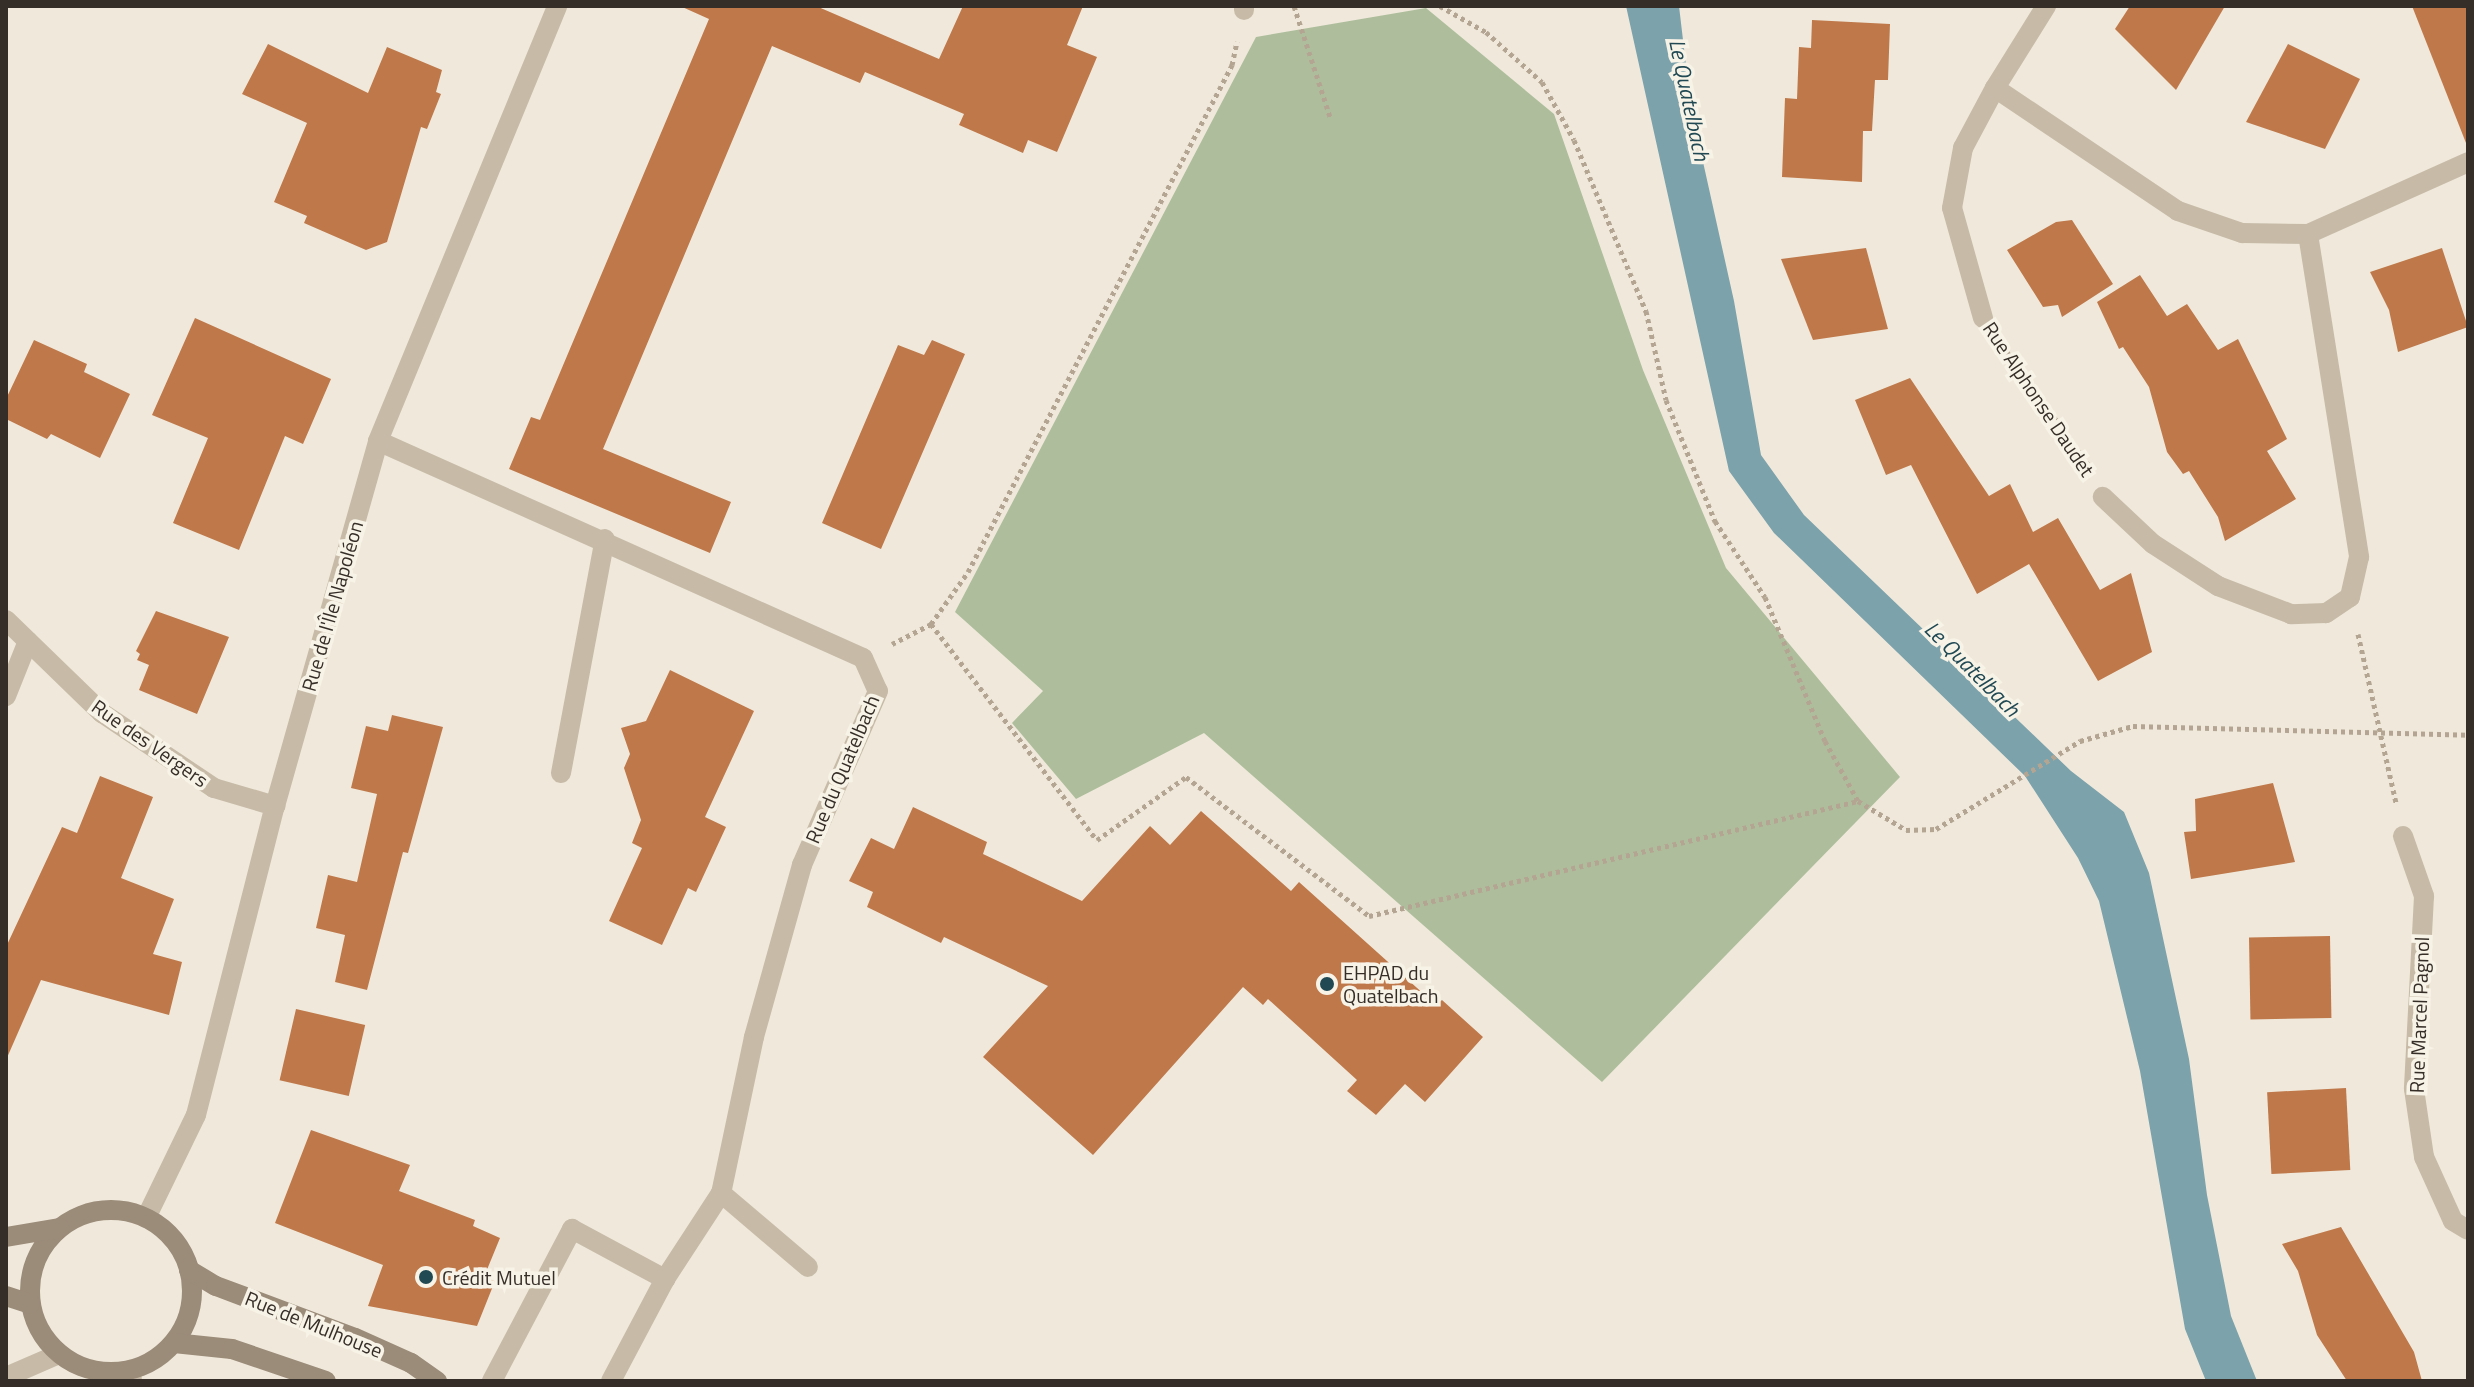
<!DOCTYPE html>
<html>
<head>
<meta charset="utf-8">
<style>
  body { margin:0 }
  #map { position:relative; width:2474px; height:1387px; overflow:hidden; background:#f0e9db; font-family:"Titillium Web",sans-serif }
  div>[style] { position:absolute }
  .green>* { inset:0; background:#aebe9c }
  .water>* { inset:0; background:#7ca2ac }
  .building>* { inset:0; background:#bf784a; transform-origin:0 0 }
  .path>* { height:5px; margin-top:-2.5px; transform-origin:0; background:repeating-linear-gradient(90deg,#b3a592 0 4px,transparent 0 8px) }
  .lane>* { height:20px; margin:-10px; padding:0 10px; transform-origin:10px; border-radius:10px; background:#c7bba8 }
  .street>* { height:20px; margin:-10px; padding:0 10px; transform-origin:10px; border-radius:10px; background:#c7bba8 }
  .secondary>* { height:20px; margin:-10px; padding:0 10px; transform-origin:10px; border-radius:10px; background:#9b8b79 }
  .secondary>.ring { margin:-10px; padding:0; box-sizing:content-box; background:none; border:20px solid #9b8b79; border-radius:50% }
  .dots>* { width:22px; height:22px; translate:-50% -50%; box-sizing:border-box; border:4px solid #f8f3e7; border-radius:50% }
  span { translate:-50% -50%; white-space:nowrap; text-align:center; line-height:1.15; -webkit-text-stroke:7px #f8f3e7; paint-order:stroke }
  .street-label { font-size:20px; color:#352e28 }
  .poi-label { font-size:20px; color:#352e28 }
  .left { translate:0 -50%; text-align:left }
  .water-label { font-size:22px; color:#204954; font-style:italic }
  .frame { position:absolute; inset:0; border:8px solid #352e28; pointer-events:none }
</style>
</head>
<body>
<div id="map">
  <div class="green">
    <i style="clip-path:polygon(1426px 8px,1554px 114px,1643px 370px,1726px 568px,1900px 777px,1602px 1082px,1204px 733px,1076px 799px,1012px 723px,1043px 691px,955px 612px,1256px 37px)"></i>
  </div>
  <div class="water">
    <i style="clip-path:polygon(1626px 6px,1679px 6px,1691px 108px,1734px 301px,1761px 455px,1804px 515px,2071px 771px,2124px 812px,2149px 873px,2189px 1059px,2207px 1195px,2231px 1316px,2257px 1381px,2206px 1381px,2185px 1329px,2140px 1071px,2099px 901px,2078px 858px,2025px 776px,1774px 533px,1729px 471px)"></i>
  </div>
  <div class="building">
    <i style="clip-path:polygon(680px 6px,816px 6px,939px 59px,963px 6px,1083px 6px,1067px 45px,1097px 57px,1057px 152px,1028px 140px,1023px 153px,959px 125px,964px 114px,865px 72px,860px 83px,772px 46px,603px 449px,731px 502px,710px 553px,509px 469px,531px 417px,540px 420px,709px 19px)"></i>
    <i style="clip-path:polygon(2130px 6px,2225px 6px,2176px 90px,2115px 29px)"></i>
    <i style="clip-path:polygon(2412px 6px,2468px 6px,2468px 142px,2466px 143px)"></i>
    <i style="clip-path:polygon(1812px 20px,1890px 24px,1888px 80px,1875px 80px,1872px 131px,1863px 131px,1862px 182px,1782px 177px,1785px 98px,1797px 99px,1799px 47px,1811px 48px)"></i>
    <i style="clip-path:polygon(268px 44px,368px 93px,387px 47px,442px 70px,436px 92px,441px 94px,427px 129px,421px 127px,387px 242px,366px 250px,304px 223px,307px 216px,274px 202px,307px 123px,242px 94px)"></i>
    <i style="clip-path:polygon(2288px 44px,2360px 79px,2325px 149px,2246px 122px)"></i>
    <i style="clip-path:polygon(2072px 220px,2113px 284px,2062px 317px,2058px 305px,2043px 307px,2007px 250px,2056px 222px)"></i>
    <i style="clip-path:polygon(1866px 248px,1888px 329px,1813px 340px,1781px 259px)"></i>
    <i style="clip-path:polygon(2442px 248px,2468px 327px,2398px 352px,2389px 310px,2370px 272px)"></i>
    <i style="clip-path:polygon(2140px 275px,2167px 316px,2187px 304px,2218px 350px,2238px 339px,2287px 439px,2267px 451px,2296px 499px,2225px 541px,2218px 517px,2189px 471px,2183px 474px,2167px 452px,2149px 387px,2123px 347px,2119px 349px,2097px 302px)"></i>
    <i style="clip-path:polygon(195px 318px,331px 379px,303px 444px,285px 436px,239px 550px,173px 523px,208px 438px,152px 415px)"></i>
    <i style="clip-path:polygon(34px 340px,87px 364px,84px 372px,130px 394px,100px 458px,51px 434px,47px 439px,6px 419px,6px 399px)"></i>
    <i style="clip-path:polygon(932px 340px,965px 354px,881px 549px,822px 523px,898px 345px,924px 355px)"></i>
    <i style="clip-path:polygon(1910px 378px,1989px 496px,2010px 484px,2033px 532px,2058px 518px,2100px 590px,2131px 573px,2152px 652px,2098px 681px,2029px 564px,1977px 594px,1911px 465px,1886px 475px,1855px 400px)"></i>
    <i style="clip-path:polygon(156px 611px,229px 637px,197px 714px,139px 690px,149px 665px,137px 660px,140px 654px,136px 651px)"></i>
    <i style="clip-path:polygon(670px 670px,754px 711px,705px 817px,726px 827px,696px 892px,688px 888px,662px 945px,609px 921px,642px 848px,632px 843px,641px 820px,624px 768px,630px 754px,621px 728px,646px 721px)"></i>
    <i style="clip-path:polygon(392px 715px,443px 727px,408px 853px,403px 852px,367px 990px,335px 982px,345px 935px,316px 928px,328px 875px,357px 882px,377px 794px,351px 788px,366px 726px,388px 731px)"></i>
    <i style="clip-path:polygon(100px 776px,153px 797px,121px 878px,174px 899px,153px 954px,182px 962px,169px 1015px,41px 980px,6px 1060px,6px 947px,62px 827px,77px 833px)"></i>
    <i style="clip-path:polygon(2273px 783px,2295px 862px,2191px 879px,2184px 832px,2196px 831px,2195px 799px)"></i>
    <i style="clip-path:polygon(913px 807px,987px 842px,983px 854px,1082px 901px,1150px 826px,1170px 845px,1201px 811px,1291px 891px,1299px 882px,1436px 1005px,1442px 1000px,1483px 1037px,1425px 1102px,1405px 1084px,1376px 1115px,1347px 1091px,1357px 1080px,1268px 999px,1263px 1005px,1243px 987px,1093px 1155px,983px 1057px,1048px 986px,944px 937px,941px 943px,867px 907px,873px 892px,849px 881px,871px 838px,894px 849px)"></i>
    <i style="left:2330px;top:936px;width:82px;height:81px;rotate:89deg"></i>
    <i style="left:296px;top:1009px;width:71px;height:73px;rotate:13deg"></i>
    <i style="left:2346px;top:1088px;width:82px;height:79px;rotate:87deg"></i>
    <i style="clip-path:polygon(311px 1130px,410px 1165px,399px 1191px,475px 1220px,473px 1226px,500px 1238px,484px 1277px,495px 1281px,477px 1326px,368px 1306px,383px 1265px,275px 1223px)"></i>
    <i style="clip-path:polygon(2341px 1227px,2414px 1352px,2422px 1381px,2347px 1381px,2317px 1335px,2298px 1271px,2282px 1244px)"></i>
  </div>
  <div class="path">
    <i style="left:1294px;top:6px;width:117px;rotate:72deg"></i>
    <i style="left:1440px;top:6px;width:53px;rotate:29.5deg"></i>
    <i style="left:1486px;top:32px;width:75px;rotate:41.8deg"></i>
    <i style="left:1542px;top:82px;width:66px;rotate:61.1deg"></i>
    <i style="left:1574px;top:140px;width:186px;rotate:67.2deg"></i>
    <i style="left:1646px;top:311px;width:91px;rotate:77.3deg"></i>
    <i style="left:1666px;top:400px;width:131px;rotate:68deg"></i>
    <i style="left:1715px;top:521px;width:91px;rotate:56.7deg"></i>
    <i style="left:1765px;top:597px;width:156px;rotate:67.4deg"></i>
    <i style="left:1825px;top:741px;width:68px;rotate:61.2deg"></i>
    <i style="left:1858px;top:801px;width:56px;rotate:31.1deg"></i>
    <i style="left:1906px;top:830px;width:30px;rotate:-2deg"></i>
    <i style="left:1936px;top:829px;width:169px;rotate:-31.4deg"></i>
    <i style="left:2080px;top:741px;width:55px;rotate:-15.8deg"></i>
    <i style="left:2133px;top:726px;width:335px;rotate:1.5deg"></i>
    <i style="left:2002px;top:345px;width:150px;rotate:54.2deg"></i>
    <i style="left:931px;top:624px;width:272px;rotate:52.5deg"></i>
    <i style="left:1097px;top:840px;width:109px;rotate:-35.3deg"></i>
    <i style="left:1186px;top:777px;width:230px;rotate:37.2deg"></i>
    <i style="left:1369px;top:916px;width:502px;rotate:-13.23deg"></i>
    <i style="left:2358px;top:634px;width:173px;rotate:77.3deg"></i>
    <i style="left:892px;top:644px;width:44px;rotate:-27.1deg"></i>
    <i style="left:931px;top:624px;width:64px;rotate:-54.6deg"></i>
    <i style="left:968px;top:572px;width:572px;rotate:-62.49deg"></i>
    <i style="left:1232px;top:65px;width:24px;rotate:-78deg"></i>
  </div>
  <div class="lane">
    <i style="left:6px;top:696px;width:59px;rotate:-68.2deg"></i>
    <i style="left:561px;top:773px;width:238px;rotate:-79.4deg"></i>
    <i style="left:665px;top:1279px;width:103px;rotate:-56.9deg"></i>
    <i style="left:131px;top:1370px;width:11px;rotate:85deg"></i>
    <i style="left:492px;top:1381px;width:172px;rotate:-62.2deg"></i>
    <i style="left:572px;top:1229px;width:106px;rotate:28.3deg"></i>
    <i style="left:665px;top:1279px;width:115px;rotate:117.9deg"></i>
  </div>
  <div class="street">
    <i style="left:1244px;top:10px;width:4px;rotate:-90deg"></i>
    <i style="left:1995px;top:88px;width:97px;rotate:-58.1deg"></i>
    <i style="left:2308px;top:234px;width:175px;rotate:-24.2deg"></i>
    <i style="left:1983px;top:318px;width:114px;rotate:-105.7deg"></i>
    <i style="left:1952px;top:208px;width:61px;rotate:-79.6deg"></i>
    <i style="left:1963px;top:148px;width:68px;rotate:-61.9deg"></i>
    <i style="left:1995px;top:88px;width:220px;rotate:33.9deg"></i>
    <i style="left:2178px;top:211px;width:68px;rotate:19deg"></i>
    <i style="left:2242px;top:233px;width:66px;rotate:0.9deg"></i>
    <i style="left:2308px;top:234px;width:327px;rotate:81deg"></i>
    <i style="left:2359px;top:557px;width:41px;rotate:102.7deg"></i>
    <i style="left:2350px;top:597px;width:29px;rotate:146deg"></i>
    <i style="left:2326px;top:613px;width:35px;rotate:178deg"></i>
    <i style="left:2291px;top:614px;width:78px;rotate:-159deg"></i>
    <i style="left:2218px;top:586px;width:77px;rotate:-147.1deg"></i>
    <i style="left:2153px;top:544px;width:69px;rotate:-136.8deg"></i>
    <i style="left:378px;top:441px;width:531px;rotate:24.1deg"></i>
    <i style="left:863px;top:658px;width:36px;rotate:66deg"></i>
    <i style="left:878px;top:691px;width:190px;rotate:113.6deg"></i>
    <i style="left:802px;top:865px;width:179px;rotate:105.6deg"></i>
    <i style="left:754px;top:1037px;width:159px;rotate:101.9deg"></i>
    <i style="left:721px;top:1193px;width:114px;rotate:40.4deg"></i>
    <i style="left:6px;top:620px;width:134px;rotate:44.1deg"></i>
    <i style="left:102px;top:713px;width:135px;rotate:33.8deg"></i>
    <i style="left:214px;top:788px;width:64px;rotate:16.4deg"></i>
    <i style="left:2403px;top:836px;width:64px;rotate:70.7deg"></i>
    <i style="left:2424px;top:896px;width:193px;rotate:93deg"></i>
    <i style="left:2414px;top:1089px;width:69px;rotate:81.6deg"></i>
    <i style="left:2424px;top:1157px;width:70px;rotate:65.6deg"></i>
    <i style="left:2453px;top:1221px;width:17px;rotate:31deg"></i>
    <i style="left:146px;top:1218px;width:114px;rotate:-64.1deg"></i>
    <i style="left:196px;top:1115px;width:319px;rotate:-75.7deg"></i>
    <i style="left:275px;top:806px;width:379px;rotate:-74.2deg"></i>
    <i style="left:378px;top:441px;width:470px;rotate:-67.6deg"></i>
    <i style="left:6px;top:1377px;width:58px;rotate:-23.5deg"></i>
  </div>
  <div class="secondary">
    <i class="ring" style="left:30px;top:1210px;width:142px;height:142px"></i>
    <i style="left:6px;top:1237px;width:54px;rotate:-9.6deg"></i>
    <i style="left:189px;top:1270px;width:31px;rotate:31deg"></i>
    <i style="left:216px;top:1286px;width:148px;rotate:20.5deg"></i>
    <i style="left:355px;top:1338px;width:61px;rotate:24.1deg"></i>
    <i style="left:411px;top:1363px;width:32px;rotate:35deg"></i>
    <i style="left:6px;top:1296px;width:25px;rotate:18deg"></i>
    <i style="left:174px;top:1343px;width:58px;rotate:5.9deg"></i>
    <i style="left:232px;top:1349px;width:99px;rotate:18.8deg"></i>
  </div>
  <div class="dots">
    <i style="left:1327px;top:984px;background:#204954"></i>
    <i style="left:426px;top:1277px;background:#204954"></i>
  </div>
  <div class="street-label">
    <span style="left:2039px;top:399px;rotate:56deg">Rue Alphonse Daudet</span>
    <span style="left:332px;top:606px;rotate:-74deg">Rue de l'Île Napoléon</span>
    <span style="left:150px;top:743px;rotate:35deg">Rue des Vergers</span>
    <span style="left:842px;top:769px;rotate:-67deg">Rue du Quatelbach</span>
    <span style="left:2419px;top:1015px;rotate:-88deg">Rue Marcel Pagnol</span>
    <span style="left:314px;top:1324px;rotate:22deg">Rue de Mulhouse</span>
  </div>
  <div class="poi-label">
    <span class="left" style="left:1343px;top:984px">EHPAD du<br>Quatelbach</span>
    <span class="left" style="left:442px;top:1277px">Crédit Mutuel</span>
  </div>
  <div class="water-label">
    <span style="left:1689px;top:100px;rotate:78deg">Le Quatelbach</span>
    <span style="left:1972px;top:669px;rotate:45deg">Le Quatelbach</span>
  </div>
  <div class="frame"></div>
</div>
</body>
</html>
